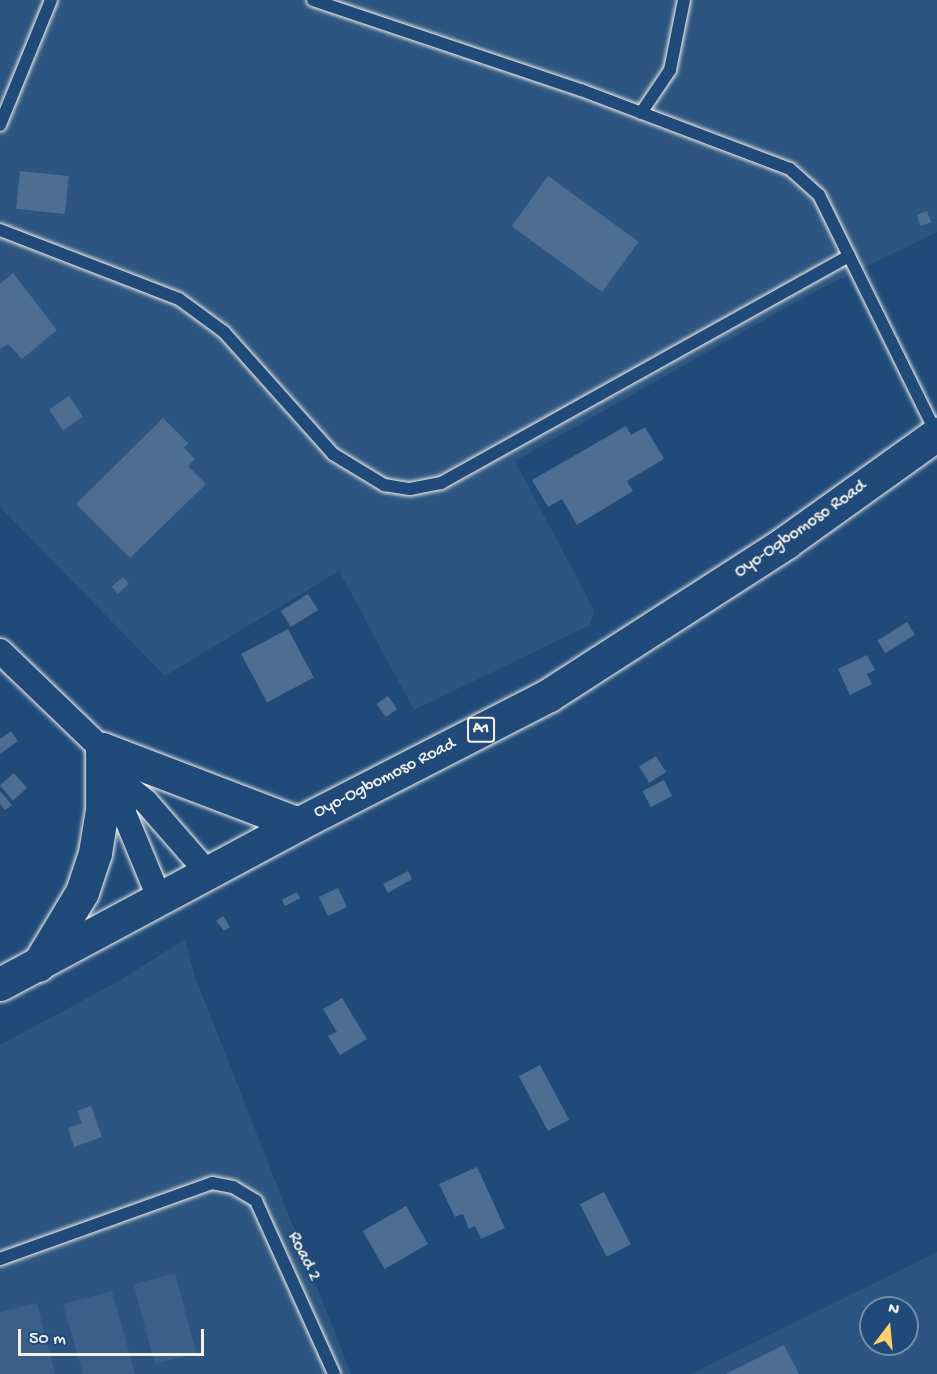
<!DOCTYPE html>
<html>
<head>
<meta charset="utf-8">
<style>
  body { margin:0 }
  #map { position:relative; width:937px; height:1374px; overflow:hidden; background:#1f4a7a; font-family:"Gochi Hand",sans-serif }
  div>[style] { position:absolute }
  .built>* { inset:0; background:#2d5581 }
  .green>* { inset:0; background:#3a5f88; transform-origin:0 0 }
  .building>* { inset:0; background:#4d6e92; transform-origin:0 0 }
  .roads { filter:drop-shadow(0 0 2px #f4f1e8) drop-shadow(0 0 2px #f4f1e8) }
  .service>* { height:12px; margin:-6px; padding:0 6px; transform-origin:6px; border-radius:6px; background:#1f4a7a }
  .minor>* { height:24px; margin:-12px; padding:0 12px; transform-origin:12px; border-radius:12px; background:#1f4a7a }
  .trunk>* { height:33px; margin:-16.5px; padding:0 16.5px; transform-origin:16.5px; border-radius:16.5px; background:#1f4a7a }
  span { translate:-50% -50%; white-space:nowrap; text-align:center; line-height:1.15; -webkit-text-stroke:4.5px #1f4a7a; paint-order:stroke }
  .shield-label span { padding:2px 4px; background:#1f4a7a; border:2px solid; border-radius:4px; -webkit-text-stroke-width:0 }
  .shield-label { font-size:16px; color:#f4f1e8; font-weight:700 }
  .street-label { font-size:18px; color:#f4f1e8 }
  .north { position:absolute; left:859px; top:1296px; width:60px; height:60px; box-sizing:border-box; background:#1f4a7a; border:2px solid #748da6; border-radius:50%; rotate:16deg; font-size:16px; font-weight:700; line-height:24px; text-align:center; color:#f4f1e8 }
  .north::after { content:''; display:block; margin:auto; width:21px; height:27px; background:#ffd166; clip-path:polygon(50% 0,100% 100%,50% 72%,0 100%) }
  .scale { position:absolute; left:18px; top:1329px; width:186px; height:27px; box-sizing:border-box; border:3px solid #f4f1e8; border-top:0; padding-left:8px; font-size:18px; line-height:21px; white-space:nowrap; color:#f4f1e8; -webkit-text-stroke:4px #1f4a7a; paint-order:stroke }
</style>
</head>
<body>
<div id="map">
  <div class="built">
    <i style="clip-path:polygon(0 0,937px 0,937px 232px,816px 291px,515px 461px,594px 610px,590px 625px,414px 710px,339px 571px,165px 676px,0 507px)"></i>
    <i style="clip-path:polygon(185px 939px,194px 974px,351px 1374px,0 1374px,0 1045px,119px 981px)"></i>
    <i style="clip-path:polygon(evenodd,937px 1252px,937px 1374px,691px 1374px,937px 1252px,871px 1308px,907px 1308px,907px 1344px,871px 1344px,871px 1308px)"></i>
  </div>
  <div class="green">
    <i style="left:175px;top:1273px;width:83px;height:43px;rotate:75deg"></i>
    <i style="clip-path:polygon(112px 1291px,135px 1374px,83px 1374px,63px 1304px)"></i>
    <i style="clip-path:polygon(37px 1303px,55px 1374px,0 1374px,0 1312px)"></i>
  </div>
  <div class="building">
    <i style="left:20px;top:171px;width:49px;height:38px;rotate:6deg"></i>
    <i style="left:548px;top:176px;width:112px;height:62px;rotate:36deg"></i>
    <i style="left:927px;top:211px;width:12px;height:11px;rotate:70deg"></i>
    <i style="clip-path:polygon(13px 273px,57px 330px,22px 359px,8px 344px,0 349px,0 284px)"></i>
    <i style="left:69px;top:396px;width:25px;height:24px;rotate:56deg"></i>
    <i style="clip-path:polygon(163px 418px,188px 443px,184px 448px,195px 459px,188px 466px,206px 484px,130px 558px,76px 504px)"></i>
    <i style="clip-path:polygon(626px 426px,631px 435px,645px 427px,664px 459px,627px 481px,633px 491px,577px 525px,562px 499px,548px 507px,532px 480px)"></i>
    <i style="left:123px;top:577px;width:9px;height:15px;rotate:49deg"></i>
    <i style="left:308px;top:594px;width:19px;height:32px;rotate:58deg"></i>
    <i style="left:907px;top:622px;width:15px;height:35px;rotate:58deg"></i>
    <i style="left:288px;top:629px;width:55px;height:53px;rotate:62deg"></i>
    <i style="clip-path:polygon(867px 655px,875px 670px,867px 674px,872px 684px,850px 695px,838px 669px)"></i>
    <i style="left:388px;top:696px;width:16px;height:14px;rotate:55deg"></i>
    <i style="clip-path:polygon(11px 731px,18px 741px,0 754px,0 739px)"></i>
    <i style="left:656px;top:756px;width:19px;height:20px;rotate:58deg"></i>
    <i style="left:14px;top:773px;width:20px;height:19px;rotate:49deg"></i>
    <i style="left:664px;top:780px;width:18px;height:24px;rotate:63deg"></i>
    <i style="clip-path:polygon(0 791px,12px 805px,5px 810px,0 804px)"></i>
    <i style="clip-path:polygon(408px 871px,412px 879px,388px 893px,383px 884px)"></i>
    <i style="left:338px;top:888px;width:21px;height:21px;rotate:65deg"></i>
    <i style="left:297px;top:892px;width:7px;height:17px;rotate:63deg"></i>
    <i style="clip-path:polygon(223px 916px,230px 927px,224px 931px,216px 921px)"></i>
    <i style="clip-path:polygon(342px 998px,367px 1039px,340px 1055px,328px 1036px,337px 1032px,323px 1009px)"></i>
    <i style="left:540px;top:1065px;width:62px;height:24px;rotate:62deg"></i>
    <i style="clip-path:polygon(91px 1106px,102px 1137px,74px 1147px,68px 1128px,82px 1123px,77px 1111px)"></i>
    <i style="clip-path:polygon(477px 1167px,505px 1228px,481px 1239px,475px 1226px,469px 1229px,463px 1214px,455px 1217px,439px 1184px)"></i>
    <i style="left:604px;top:1192px;width:59px;height:27px;rotate:63deg"></i>
    <i style="left:406px;top:1206px;width:44px;height:50px;rotate:60deg"></i>
    <i style="clip-path:polygon(784px 1345px,799px 1374px,726px 1374px)"></i>
  </div>
  <div class="roads">
    <div class="service">
      <i style="left:313px;top:0;width:283px;rotate:18.6deg"></i>
      <i style="left:581px;top:90px;width:223px;rotate:20.7deg"></i>
      <i style="left:790px;top:169px;width:39px;rotate:42deg"></i>
      <i style="left:819px;top:195px;width:265px;rotate:63.8deg"></i>
      <i style="left:641px;top:113px;width:52px;rotate:-56deg"></i>
      <i style="left:670px;top:70px;width:71px;rotate:-78.7deg"></i>
      <i style="left:0;top:125px;width:135px;rotate:-67.8deg"></i>
      <i style="left:0;top:230px;width:192px;rotate:21.1deg"></i>
      <i style="left:179px;top:299px;width:56px;rotate:36.3deg"></i>
      <i style="left:224px;top:332px;width:164px;rotate:48.2deg"></i>
      <i style="left:333px;top:454px;width:60px;rotate:31.3deg"></i>
      <i style="left:384px;top:485px;width:26px;rotate:9deg"></i>
      <i style="left:410px;top:489px;width:32px;rotate:-11deg"></i>
      <i style="left:441px;top:483px;width:467px;rotate:-29.1deg"></i>
      <i style="left:0;top:1259px;width:225px;rotate:-19.7deg"></i>
      <i style="left:212px;top:1183px;width:21px;rotate:11deg"></i>
      <i style="left:233px;top:1187px;width:27px;rotate:31deg"></i>
      <i style="left:256px;top:1201px;width:190px;rotate:65.7deg"></i>
    </div>
    <div class="minor">
      <i style="left:0;top:651px;width:141px;rotate:43.9deg"></i>
      <i style="left:102px;top:749px;width:41px;rotate:57.8deg"></i>
      <i style="left:124px;top:784px;width:28px;rotate:39deg"></i>
      <i style="left:146px;top:802px;width:93px;rotate:48.9deg"></i>
      <i style="left:124px;top:784px;width:29px;rotate:90deg"></i>
      <i style="left:124px;top:813px;width:94px;rotate:67.5deg"></i>
    </div>
    <div class="trunk">
      <i style="left:38px;top:965px;width:85px;rotate:-58.9deg"></i>
      <i style="left:82px;top:892px;width:41px;rotate:-71.6deg"></i>
      <i style="left:95px;top:853px;width:44px;rotate:-80.8deg"></i>
      <i style="left:102px;top:810px;width:61px;rotate:-90deg"></i>
      <i style="left:102px;top:749px;width:210px;rotate:20.9deg"></i>
      <i style="left:0;top:984px;width:338px;rotate:-28.2deg"></i>
      <i style="left:298px;top:824px;width:282px;rotate:-27.2deg"></i>
      <i style="left:549px;top:695px;width:282px;rotate:-32.8deg"></i>
      <i style="left:786px;top:542px;width:186px;rotate:-35.6deg"></i>
    </div>
  </div>
  <div class="shield-label">
    <span style="left:481px;top:730px">A1</span>
  </div>
  <div class="street-label">
    <span style="left:801px;top:530px;rotate:-35deg">Oyo-Ogbomoso Road</span>
    <span style="left:385px;top:779px;rotate:-27deg">Oyo-Ogbomoso Road</span>
    <span style="left:303px;top:1257px;rotate:64deg">Road 2</span>
  </div>
  <div class="north">N</div>
  <div class="scale">50 m</div>
</div>
</body>
</html>
